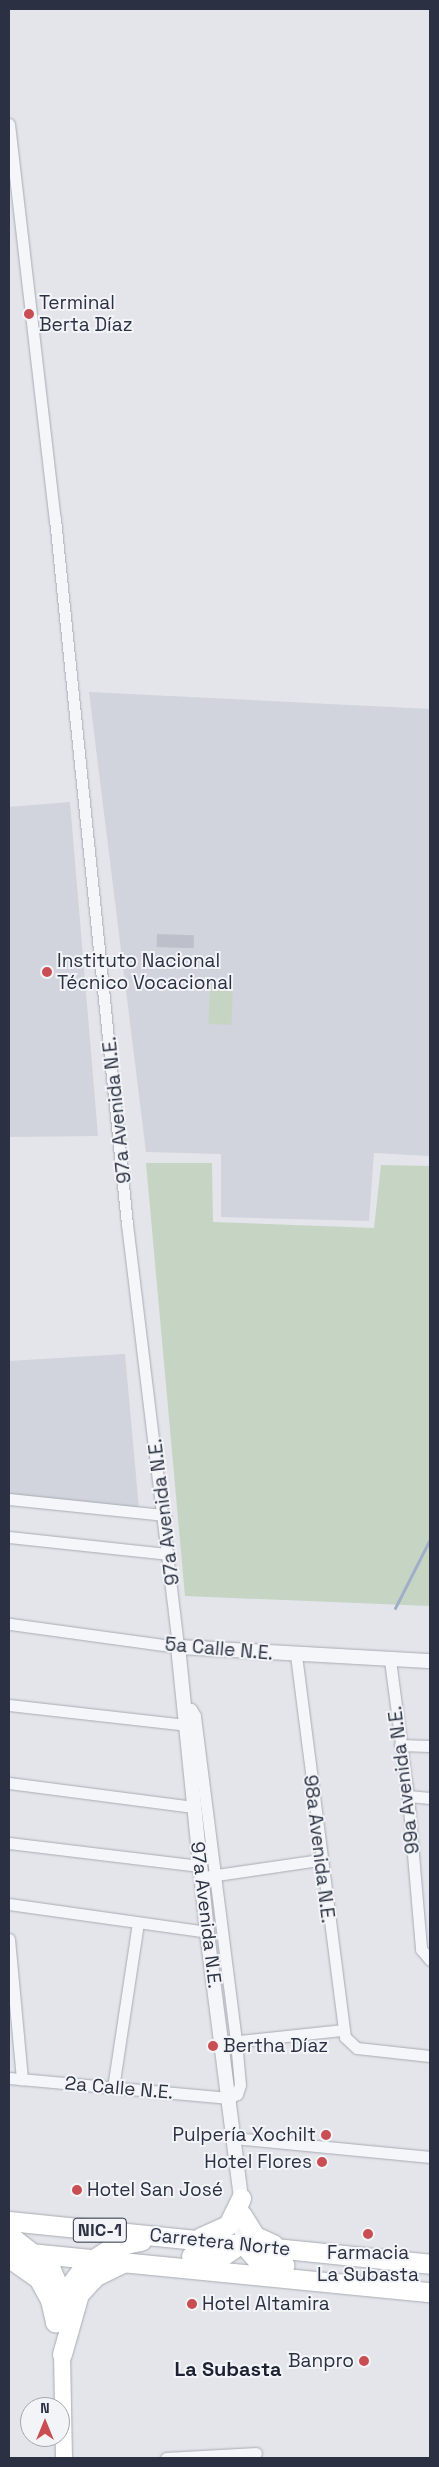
<!DOCTYPE html>
<html>
<head>
<meta charset="utf-8">
<style>
  body { margin:0 }
  #map { position:relative; width:439px; height:2467px; overflow:hidden; background:#e3e5ea; font-family:"Space Grotesk",sans-serif }
  div>[style] { position:absolute }
  .built>* { inset:0; background:#d1d4dc }
  .green>* { inset:0; background:#c6d4c4; transform-origin:0 0 }
  .stream>* { height:3px; margin:-1.5px; padding:0 1.5px; transform-origin:1.5px; border-radius:1.5px; background:#a0afc8 }
  .building>* { inset:0; background:#bdc0ca; transform-origin:0 0 }
  .roads { filter:drop-shadow(0 0 1px #a8abb4) drop-shadow(0 0 1px #a8abb4) }
  .minor>* { height:11px; margin:-5.5px; padding:0 5.5px; transform-origin:5.5px; border-radius:5.5px; background:#f5f6f9 }
  .tertiary>* { height:14px; margin:-7px; padding:0 7px; transform-origin:7px; border-radius:7px; background:#f5f6f9 }
  .secondary>* { height:16px; margin:-8px; padding:0 8px; transform-origin:8px; border-radius:8px; background:#fff }
  .trunk>* { height:19px; margin:-9.5px; padding:0 9.5px; transform-origin:9.5px; border-radius:9.5px; background:#fff }
  .dots>* { width:14px; height:14px; translate:-50% -50%; box-sizing:border-box; border:2px solid #f2f4f8; border-radius:50% }
  span { translate:-50% -50%; white-space:nowrap; text-align:center; line-height:1.15; -webkit-text-stroke:4px #f2f4f8; paint-order:stroke }
  .shield-label span { padding:1px 4px; background:#f2f4f8; border:1px solid; border-radius:4px; -webkit-text-stroke-width:0 }
  .shield-label { font-size:18px; color:#2b3142; font-weight:700 }
  .poi-label { font-size:19px; color:#2b3142 }
  .left { translate:0 -50%; text-align:left }
  .right { translate:-100% -50%; text-align:right }
  .street-label { font-size:19px; color:#2b3142 }
  .neighbourhood-label { font-size:20px; color:#1d2233; font-weight:700 }
  .frame { position:absolute; inset:0; border:10px solid #2b3142; pointer-events:none }
  .north { position:absolute; left:20px; top:2397px; width:50px; height:50px; box-sizing:border-box; background:#f2f4f8; border:1px solid #a2a6af; border-radius:50%; rotate:0deg; font-size:14px; font-weight:700; line-height:20px; text-align:center; color:#2b3142 }
  .north::after { content:''; display:block; margin:auto; width:18px; height:22px; background:#c84e54; clip-path:polygon(50% 0,100% 100%,50% 72%,0 100%) }
</style>
</head>
<body>
<div id="map">
  <div class="built">
    <i style="clip-path:polygon(89px 692px,430px 709px,430px 1156px,374px 1153px,369px 1221px,221px 1217px,221px 1154px,146px 1152px)"></i>
    <i style="clip-path:polygon(70px 802px,98px 1136px,9px 1137px,9px 807px)"></i>
    <i style="clip-path:polygon(125px 1354px,139px 1509px,9px 1496px,9px 1361px)"></i>
  </div>
  <div class="green">
    <i style="left:210px;top:983px;width:23px;height:41px;rotate:2deg"></i>
    <i style="clip-path:polygon(212px 1163px,213px 1222px,374px 1228px,381px 1165px,430px 1166px,430px 1606px,185px 1596px,146px 1163px)"></i>
  </div>
  <div class="stream">
    <i style="left:395px;top:1608px;width:77px;rotate:-63.1deg"></i>
  </div>
  <div class="building">
    <i style="left:157px;top:934px;width:37px;height:13px;rotate:2deg"></i>
  </div>
  <div class="roads">
    <div class="minor">
      <i style="left:9px;top:124px;width:398px;rotate:83.4deg"></i>
      <i style="left:55px;top:519px;width:709px;rotate:84.17deg"></i>
      <i style="left:127px;top:1224px;width:426px;rotate:83.1deg"></i>
      <i style="left:178px;top:1647px;width:171px;rotate:-172.2deg"></i>
      <i style="left:9px;top:1499px;width:157px;rotate:5.9deg"></i>
      <i style="left:9px;top:1537px;width:161px;rotate:6.1deg"></i>
      <i style="left:296px;top:1655px;width:385px;rotate:82.7deg"></i>
      <i style="left:345px;top:2037px;width:16px;rotate:43deg"></i>
      <i style="left:357px;top:2048px;width:73px;rotate:6.3deg"></i>
      <i style="left:390px;top:1660px;width:137px;rotate:82.5deg"></i>
      <i style="left:408px;top:1796px;width:154px;rotate:85.1deg"></i>
      <i style="left:421px;top:1949px;width:14px;rotate:51deg"></i>
      <i style="left:9px;top:1705px;width:178px;rotate:6.4deg"></i>
      <i style="left:400px;top:1745px;width:30px;rotate:2deg"></i>
      <i style="left:9px;top:1783px;width:186px;rotate:7.4deg"></i>
      <i style="left:408px;top:1796px;width:22px;rotate:5deg"></i>
      <i style="left:9px;top:1843px;width:192px;rotate:6.9deg"></i>
      <i style="left:210px;top:1876px;width:111px;rotate:-8.3deg"></i>
      <i style="left:9px;top:1904px;width:200px;rotate:8deg"></i>
      <i style="left:9px;top:1939px;width:141px;rotate:84.7deg"></i>
      <i style="left:230px;top:2042px;width:114px;rotate:-6.1deg"></i>
      <i style="left:9px;top:2078px;width:221px;rotate:5.2deg"></i>
      <i style="left:229px;top:2098px;width:9px;rotate:-27deg"></i>
      <i style="left:237px;top:2094px;width:9px;rotate:-72deg"></i>
      <i style="left:240px;top:2085px;width:44px;rotate:-95.2deg"></i>
      <i style="left:236px;top:2041px;width:328px;rotate:-97.2deg"></i>
      <i style="left:195px;top:1716px;width:8px;rotate:-120deg"></i>
      <i style="left:191px;top:1709px;width:7px;rotate:-172deg"></i>
      <i style="left:113px;top:2088px;width:167px;rotate:-81.4deg"></i>
      <i style="left:234px;top:2138px;width:197px;rotate:5.5deg"></i>
      <i style="left:166px;top:2458px;width:90px;rotate:-3.2deg"></i>
    </div>
    <div class="tertiary">
      <i style="left:242px;top:2243px;width:45px;rotate:-91.3deg"></i>
      <i style="left:241px;top:2198px;width:268px;rotate:-97.3deg"></i>
      <i style="left:207px;top:1932px;width:286px;rotate:-95.8deg"></i>
      <i style="left:178px;top:1647px;width:252px;rotate:3.2deg"></i>
    </div>
    <div class="secondary">
      <i style="left:62px;top:2354px;width:104px;rotate:88.9deg"></i>
    </div>
    <div class="trunk">
      <i style="left:242px;top:2215px;width:25px;rotate:58deg"></i>
      <i style="left:255px;top:2236px;width:20px;rotate:24deg"></i>
      <i style="left:9px;top:2221px;width:423px;rotate:5.8deg"></i>
      <i style="left:9px;top:2235px;width:52px;rotate:38deg"></i>
      <i style="left:50px;top:2267px;width:38px;rotate:67deg"></i>
      <i style="left:201px;top:2237px;width:30px;rotate:-24deg"></i>
      <i style="left:228px;top:2225px;width:30px;rotate:-64deg"></i>
      <i style="left:242px;top:2243px;width:23px;rotate:49deg"></i>
      <i style="left:257px;top:2260px;width:28px;rotate:10deg"></i>
      <i style="left:9px;top:2251px;width:423px;rotate:5.6deg"></i>
      <i style="left:191px;top:2256px;width:30px;rotate:2deg"></i>
      <i style="left:221px;top:2257px;width:25px;rotate:-34deg"></i>
      <i style="left:9px;top:2258px;width:35px;rotate:35deg"></i>
      <i style="left:38px;top:2278px;width:25px;rotate:61deg"></i>
      <i style="left:50px;top:2300px;width:23px;rotate:77deg"></i>
      <i style="left:55px;top:2322px;width:35px;rotate:-70deg"></i>
      <i style="left:67px;top:2289px;width:31px;rotate:-53deg"></i>
      <i style="left:86px;top:2264px;width:31px;rotate:-33deg"></i>
      <i style="left:112px;top:2247px;width:30px;rotate:-12deg"></i>
      <i style="left:62px;top:2354px;width:62px;rotate:-74.2deg"></i>
      <i style="left:79px;top:2294px;width:25px;rotate:-47deg"></i>
      <i style="left:96px;top:2276px;width:32px;rotate:-26deg"></i>
    </div>
  </div>
  <div class="dots">
    <i style="left:29px;top:314px;background:#c84e54"></i>
    <i style="left:47px;top:972px;background:#c84e54"></i>
    <i style="left:213px;top:2046px;background:#c84e54"></i>
    <i style="left:326px;top:2135px;background:#c84e54"></i>
    <i style="left:322px;top:2162px;background:#c84e54"></i>
    <i style="left:77px;top:2190px;background:#c84e54"></i>
    <i style="left:368px;top:2234px;background:#c84e54"></i>
    <i style="left:192px;top:2304px;background:#c84e54"></i>
    <i style="left:364px;top:2361px;background:#c84e54"></i>
  </div>
  <div class="shield-label">
    <span style="left:100px;top:2230px">NIC-1</span>
  </div>
  <div class="poi-label">
    <span class="left" style="left:39px;top:314px">Terminal<br>Berta Díaz</span>
    <span class="left" style="left:57px;top:972px">Instituto Nacional<br>Técnico Vocacional</span>
    <span class="left" style="left:223px;top:2046px">Bertha Díaz</span>
    <span class="right" style="left:316px;top:2135px">Pulpería Xochilt</span>
    <span class="right" style="left:312px;top:2162px">Hotel Flores</span>
    <span class="left" style="left:87px;top:2190px">Hotel San José</span>
    <span style="left:368px;top:2264px">Farmacia<br>La Subasta</span>
    <span class="left" style="left:202px;top:2304px">Hotel Altamira</span>
    <span class="right" style="left:354px;top:2361px">Banpro</span>
  </div>
  <div class="street-label">
    <span style="left:117px;top:1110px;rotate:-96deg">97a Avenida N.E.</span>
    <span style="left:164px;top:1512px;rotate:-97deg">97a Avenida N.E.</span>
    <span style="left:219px;top:1649px;rotate:5deg">5a Calle N.E.</span>
    <span style="left:404px;top:1780px;rotate:-97deg">99a Avenida N.E.</span>
    <span style="left:319px;top:1849px;rotate:83deg">98a Avenida N.E.</span>
    <span style="left:206px;top:1915px;rotate:83deg">97a Avenida N.E.</span>
    <span style="left:119px;top:2088px;rotate:5deg">2a Calle N.E.</span>
    <span style="left:220px;top:2242px;rotate:6deg">Carretera Norte</span>
  </div>
  <div class="neighbourhood-label">
    <span style="left:228px;top:2369px">La Subasta</span>
  </div>
  <div class="frame"></div>
  <div class="north">N</div>
</div>
</body>
</html>
